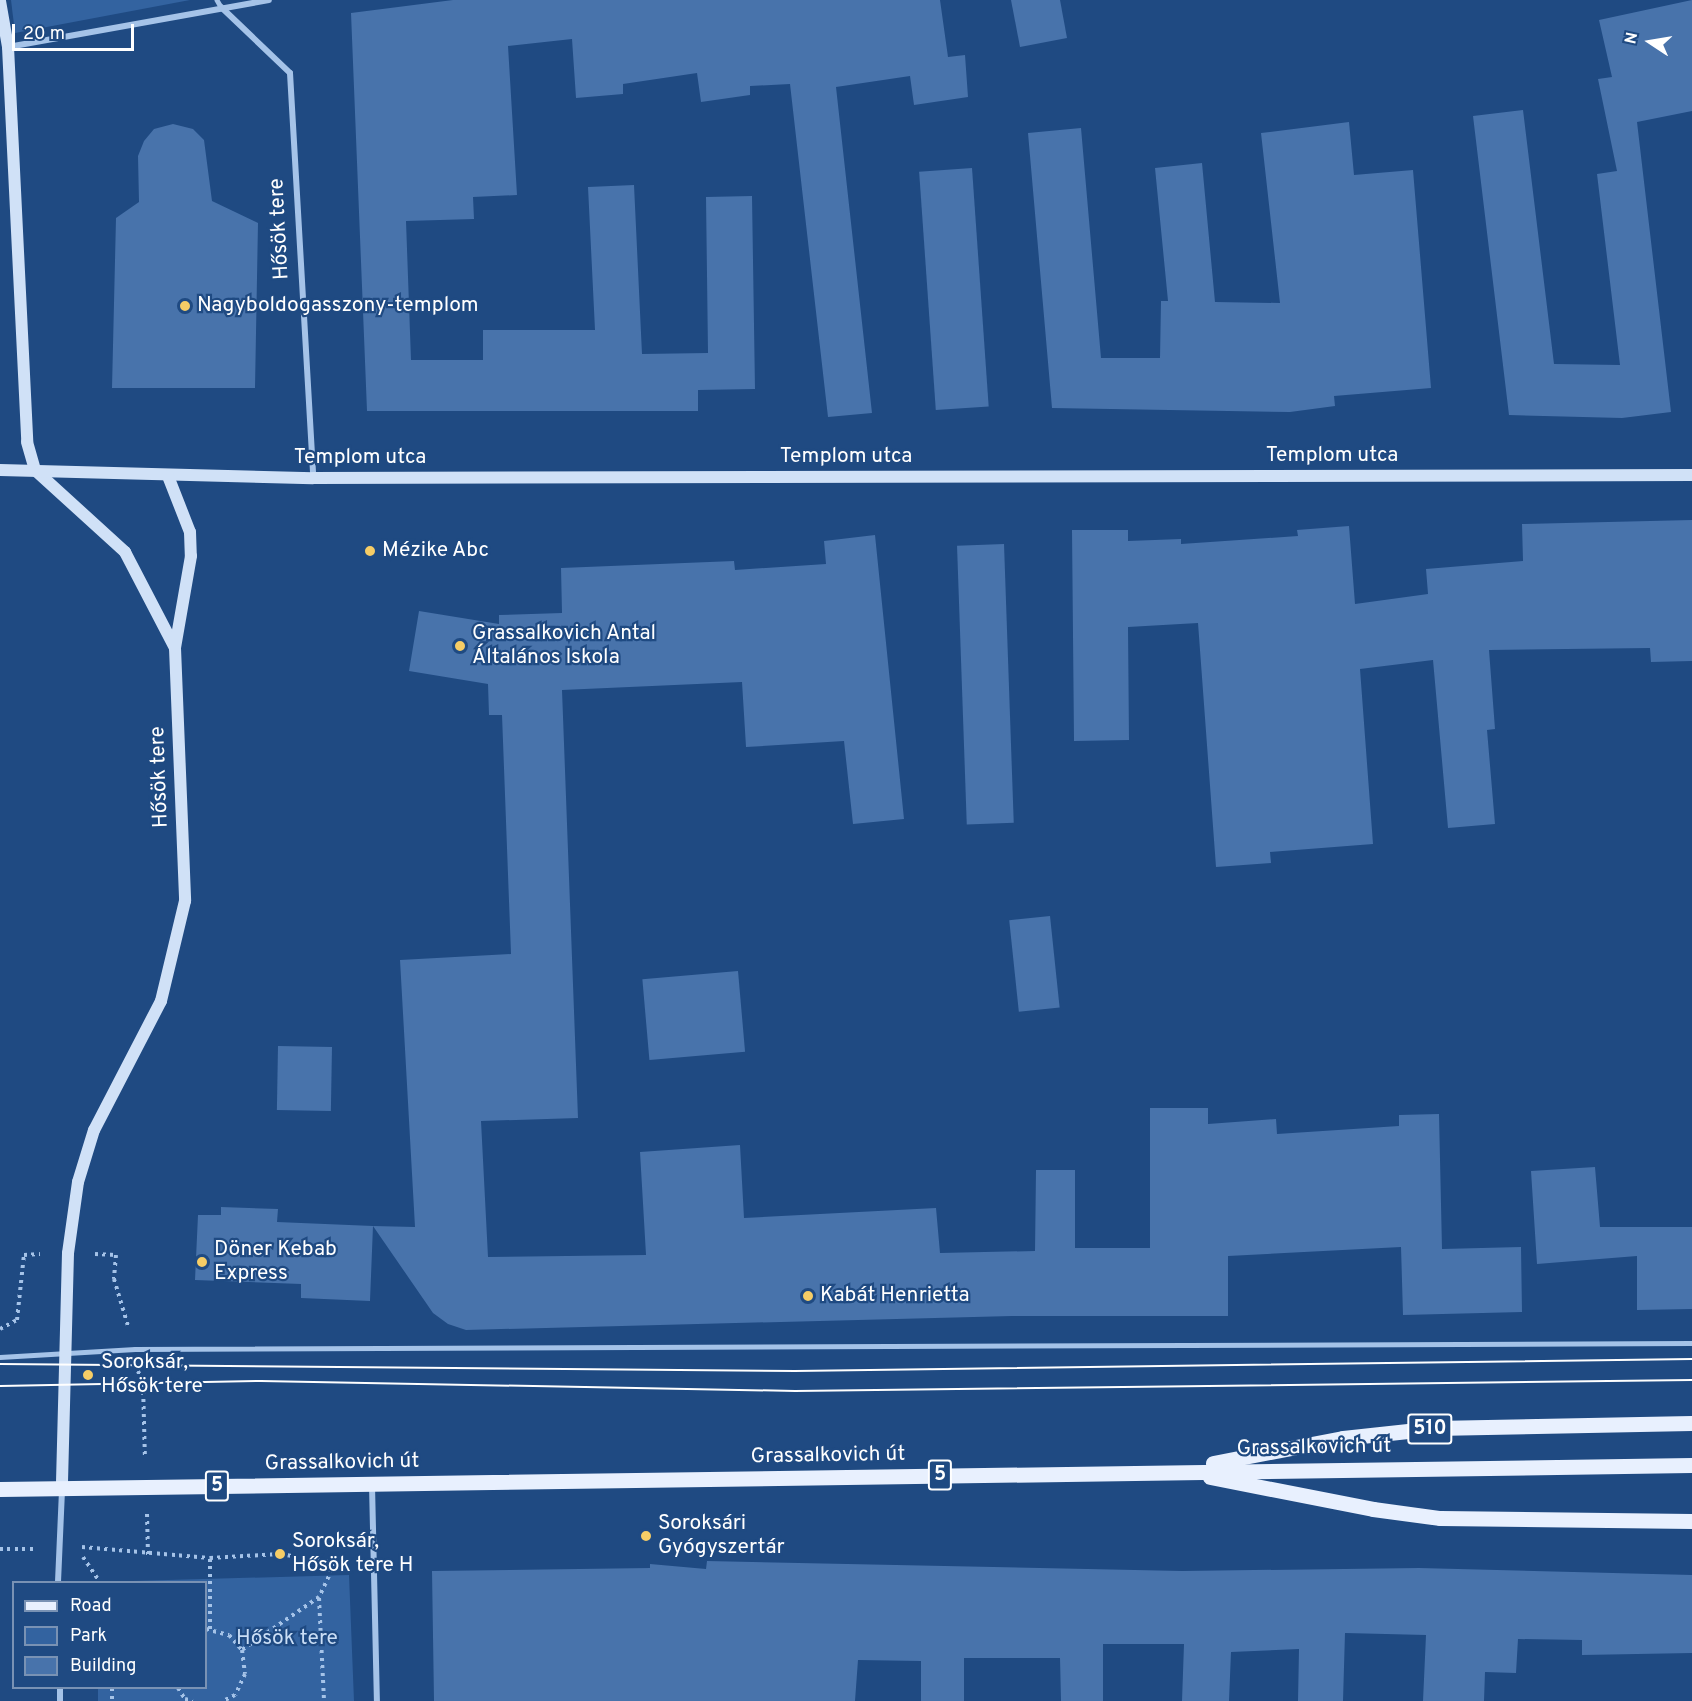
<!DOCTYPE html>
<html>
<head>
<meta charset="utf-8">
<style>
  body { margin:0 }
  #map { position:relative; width:1692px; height:1701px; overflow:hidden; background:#1f4a82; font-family:Overpass,sans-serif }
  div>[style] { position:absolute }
  .green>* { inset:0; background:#3363a0 }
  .building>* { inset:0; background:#4873ab; transform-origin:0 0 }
  .path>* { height:4px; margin-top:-2px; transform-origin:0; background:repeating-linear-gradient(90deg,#a5c3e8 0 3px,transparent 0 7.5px) }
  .lane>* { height:4.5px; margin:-2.25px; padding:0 2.25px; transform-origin:2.25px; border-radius:2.25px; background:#a5c3e8 }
  .street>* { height:6px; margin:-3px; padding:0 3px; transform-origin:3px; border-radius:3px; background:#a5c3e8 }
  .secondary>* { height:12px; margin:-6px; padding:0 6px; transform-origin:6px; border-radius:6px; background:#d0e1f7 }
  .primary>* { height:15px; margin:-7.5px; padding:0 7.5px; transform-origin:7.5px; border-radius:7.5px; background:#e8f0fe }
  .tram>* { height:1.5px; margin:-0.75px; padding:0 0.75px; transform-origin:0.75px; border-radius:0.75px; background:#fff }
  .dots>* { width:16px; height:16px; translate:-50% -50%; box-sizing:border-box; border:3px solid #1f4a82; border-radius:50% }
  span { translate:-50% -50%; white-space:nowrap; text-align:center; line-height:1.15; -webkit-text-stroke:4.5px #1f4a82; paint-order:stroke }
  .shield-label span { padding:2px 4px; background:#1f4a82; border:2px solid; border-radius:4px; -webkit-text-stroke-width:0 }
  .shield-label { font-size:20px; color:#fff; font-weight:700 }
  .street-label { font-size:21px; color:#fff }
  .poi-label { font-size:21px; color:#fff }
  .left { translate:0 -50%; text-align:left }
  .park-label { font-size:21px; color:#cadef6 }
  .legend { position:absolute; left:12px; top:1581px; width:195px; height:108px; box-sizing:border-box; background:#1f4a82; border:2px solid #7992b4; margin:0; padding:8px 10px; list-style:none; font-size:18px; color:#fff }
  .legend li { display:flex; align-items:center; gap:12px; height:30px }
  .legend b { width:30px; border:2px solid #7992b4 }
  .north { position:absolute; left:1620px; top:12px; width:60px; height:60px; -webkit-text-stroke:4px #1f4a82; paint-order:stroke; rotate:282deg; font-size:16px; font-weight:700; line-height:24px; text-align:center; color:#fff }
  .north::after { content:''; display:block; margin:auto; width:21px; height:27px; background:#fff; clip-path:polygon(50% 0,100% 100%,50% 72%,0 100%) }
  .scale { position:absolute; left:12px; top:24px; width:122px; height:27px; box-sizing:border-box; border:3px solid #fff; border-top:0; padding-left:8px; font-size:18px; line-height:21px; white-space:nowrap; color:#fff; -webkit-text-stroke:4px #1f4a82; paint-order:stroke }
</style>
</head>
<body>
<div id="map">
  <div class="green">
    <i style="clip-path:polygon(11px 0,190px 0,15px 33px)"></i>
    <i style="clip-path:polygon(349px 1575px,354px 1701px,98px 1701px,98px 1688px,206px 1688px,206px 1582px,97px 1582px)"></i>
  </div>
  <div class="building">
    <i style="clip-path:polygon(453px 0,940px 0,948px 57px,965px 55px,968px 97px,914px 105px,910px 76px,836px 87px,872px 413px,828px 417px,790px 84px,750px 86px,750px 95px,701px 102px,697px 73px,623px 84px,623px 94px,576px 98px,572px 39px,508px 46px,517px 195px,473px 197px,474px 219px,406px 221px,411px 360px,483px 360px,483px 330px,595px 330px,588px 187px,634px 185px,642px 354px,708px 353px,706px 197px,752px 196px,755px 389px,698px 390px,698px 411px,367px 411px,351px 13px)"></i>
    <i style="clip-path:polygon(1011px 0,1060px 0,1067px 38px,1020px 47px)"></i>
    <i style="clip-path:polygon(1692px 0,1692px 111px,1637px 122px,1671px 412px,1622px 418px,1509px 415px,1473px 116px,1523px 110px,1554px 364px,1620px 365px,1597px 174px,1617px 171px,1598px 79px,1612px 77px,1599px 20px)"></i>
    <i style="clip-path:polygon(1349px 122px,1354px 175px,1413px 170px,1431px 388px,1334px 396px,1335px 406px,1290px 412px,1052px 408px,1028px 133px,1081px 128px,1101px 358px,1160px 358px,1161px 301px,1168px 301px,1155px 168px,1202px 163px,1215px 302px,1280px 303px,1261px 133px)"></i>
    <i style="clip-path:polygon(173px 124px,193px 129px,204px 140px,212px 201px,258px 223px,255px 388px,112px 388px,116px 218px,139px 202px,138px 156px,144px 141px,154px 129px)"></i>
    <i style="left:972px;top:168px;width:239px;height:53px;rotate:86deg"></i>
    <i style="clip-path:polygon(1692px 520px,1692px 661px,1651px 662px,1650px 648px,1489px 650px,1495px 729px,1487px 730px,1495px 824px,1448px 828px,1433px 660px,1360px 669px,1373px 844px,1270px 852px,1271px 863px,1216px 867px,1198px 623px,1128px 627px,1129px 740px,1074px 741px,1072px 530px,1128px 530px,1128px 541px,1181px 539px,1181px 544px,1298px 536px,1297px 530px,1349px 526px,1355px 604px,1428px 594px,1426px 569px,1523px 561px,1522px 524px)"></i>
    <i style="clip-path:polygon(875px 535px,904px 819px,853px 824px,844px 741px,746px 747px,742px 682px,562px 690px,578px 1118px,481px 1121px,488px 1257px,646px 1255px,640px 1152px,740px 1145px,744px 1218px,936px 1208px,940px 1253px,1035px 1251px,1036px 1170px,1075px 1170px,1075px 1248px,1150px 1248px,1150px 1108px,1208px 1108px,1208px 1124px,1276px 1119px,1277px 1134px,1399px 1126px,1399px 1115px,1439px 1114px,1442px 1249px,1521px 1247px,1522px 1312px,1403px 1315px,1401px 1247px,1228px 1256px,1228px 1316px,1012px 1316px,466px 1330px,448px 1324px,433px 1313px,373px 1226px,415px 1227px,400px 960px,511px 954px,502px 715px,489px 715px,488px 684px,409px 671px,419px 611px,499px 624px,499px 615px,562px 613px,561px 568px,734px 561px,735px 570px,826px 564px,824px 541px)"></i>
    <i style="left:1004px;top:544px;width:279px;height:47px;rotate:88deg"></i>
    <i style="left:1050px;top:916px;width:92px;height:41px;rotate:84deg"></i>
    <i style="left:738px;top:971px;width:81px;height:96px;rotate:85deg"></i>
    <i style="left:278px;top:1046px;width:54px;height:64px;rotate:1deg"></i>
    <i style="clip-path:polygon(1595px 1167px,1600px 1227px,1692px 1227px,1692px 1309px,1637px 1310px,1637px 1256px,1537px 1264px,1531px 1171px)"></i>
    <i style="clip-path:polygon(221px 1207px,278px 1209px,277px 1222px,373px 1226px,370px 1301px,301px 1298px,301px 1284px,195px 1280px,198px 1215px,221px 1215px)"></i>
    <i style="clip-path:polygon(707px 1561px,1182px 1571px,1419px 1568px,1692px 1575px,1692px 1653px,1582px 1655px,1582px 1640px,1518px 1639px,1516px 1673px,1485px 1672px,1484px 1701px,1423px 1701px,1426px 1635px,1345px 1633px,1343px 1701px,1298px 1701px,1299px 1649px,1231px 1652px,1229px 1701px,1182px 1701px,1184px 1644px,1103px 1644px,1103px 1701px,1061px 1701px,1060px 1658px,964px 1658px,964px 1701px,921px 1701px,921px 1661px,858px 1660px,855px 1701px,434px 1701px,432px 1571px,650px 1568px,650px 1564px,706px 1569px)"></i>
  </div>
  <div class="path">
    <i style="left:95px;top:1254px;width:21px;rotate:3deg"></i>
    <i style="left:116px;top:1255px;width:24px;rotate:95deg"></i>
    <i style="left:114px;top:1279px;width:49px;rotate:73.4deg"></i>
    <i style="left:0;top:1329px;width:19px;rotate:-28deg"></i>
    <i style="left:17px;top:1320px;width:65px;rotate:-83.9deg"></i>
    <i style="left:24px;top:1255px;width:16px;rotate:-4deg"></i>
    <i style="left:138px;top:1371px;width:14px;rotate:69deg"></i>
    <i style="left:143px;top:1384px;width:75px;rotate:88.5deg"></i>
    <i style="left:147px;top:1514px;width:41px;rotate:88.6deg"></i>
    <i style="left:82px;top:1547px;width:128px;rotate:4.9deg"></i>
    <i style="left:210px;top:1558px;width:70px;rotate:-3.3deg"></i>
    <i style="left:280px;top:1554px;width:56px;rotate:9.3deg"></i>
    <i style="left:335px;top:1563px;width:38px;rotate:115deg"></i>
    <i style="left:319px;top:1597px;width:93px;rotate:145.5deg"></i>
    <i style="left:0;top:1549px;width:35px"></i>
    <i style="left:83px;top:1557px;width:30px;rotate:56deg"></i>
    <i style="left:319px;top:1598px;width:103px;rotate:87.2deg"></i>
    <i style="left:206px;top:1629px;width:24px;rotate:15deg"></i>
    <i style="left:229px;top:1635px;width:20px;rotate:49deg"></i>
    <i style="left:242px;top:1650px;width:24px;rotate:83deg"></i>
    <i style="left:245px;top:1674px;width:23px;rotate:115deg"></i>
    <i style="left:235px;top:1695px;width:13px;rotate:153deg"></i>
    <i style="left:210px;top:1629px;width:71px;rotate:-90deg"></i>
    <i style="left:112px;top:1688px;width:13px;rotate:90deg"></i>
    <i style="left:178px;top:1688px;width:13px;rotate:58deg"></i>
    <i style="left:185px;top:1699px;width:8px;rotate:14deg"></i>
  </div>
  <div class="lane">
    <i style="left:217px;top:0;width:8px;rotate:60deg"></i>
    <i style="left:0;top:1357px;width:135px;rotate:-3.4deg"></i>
    <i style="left:135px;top:1349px;width:1557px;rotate:-0.22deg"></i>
  </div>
  <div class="street">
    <i style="left:221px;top:7px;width:95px;rotate:43.7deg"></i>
    <i style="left:290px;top:73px;width:406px;rotate:86.7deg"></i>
    <i style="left:8px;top:47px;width:265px;rotate:-10.2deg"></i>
    <i style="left:372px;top:1485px;width:216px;rotate:88.7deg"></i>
    <i style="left:58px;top:1582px;width:93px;rotate:-87.5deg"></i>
    <i style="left:60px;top:1688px;width:13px;rotate:90deg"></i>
  </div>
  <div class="secondary">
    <i style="left:0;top:1px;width:47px;rotate:80.1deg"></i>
    <i style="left:8px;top:47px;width:395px;rotate:87.2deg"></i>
    <i style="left:27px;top:442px;width:29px;rotate:74deg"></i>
    <i style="left:35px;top:470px;width:122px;rotate:42.3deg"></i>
    <i style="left:125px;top:552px;width:108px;rotate:62.5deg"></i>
    <i style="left:175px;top:648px;width:253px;rotate:87.7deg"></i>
    <i style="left:185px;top:901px;width:103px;rotate:103.5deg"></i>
    <i style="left:161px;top:1001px;width:145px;rotate:117.4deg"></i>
    <i style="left:94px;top:1130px;width:54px;rotate:107.1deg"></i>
    <i style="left:78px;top:1182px;width:72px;rotate:98deg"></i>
    <i style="left:68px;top:1253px;width:236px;rotate:91.5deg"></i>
    <i style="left:0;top:470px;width:313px;rotate:1.5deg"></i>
    <i style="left:313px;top:478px;width:1379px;rotate:-0.12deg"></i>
    <i style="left:168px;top:476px;width:60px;rotate:68.6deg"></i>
    <i style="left:190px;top:532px;width:24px;rotate:88deg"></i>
    <i style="left:191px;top:556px;width:93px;rotate:99.9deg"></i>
  </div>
  <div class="primary">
    <i style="left:1213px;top:1463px;width:132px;rotate:-10.9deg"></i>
    <i style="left:1343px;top:1438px;width:93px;rotate:-6.2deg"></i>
    <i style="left:1435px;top:1428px;width:257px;rotate:-1.1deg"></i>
    <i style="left:1210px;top:1477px;width:166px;rotate:11.1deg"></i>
    <i style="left:1373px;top:1509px;width:68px;rotate:7.7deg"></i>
    <i style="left:1440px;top:1518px;width:252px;rotate:0.7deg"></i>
    <i style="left:0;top:1489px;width:1692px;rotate:-0.81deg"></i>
  </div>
  <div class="tram">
    <i style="left:0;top:1364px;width:795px;rotate:0.5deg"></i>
    <i style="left:795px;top:1371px;width:897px;rotate:-0.77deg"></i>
    <i style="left:0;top:1386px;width:261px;rotate:-1.1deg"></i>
    <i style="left:261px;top:1381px;width:534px;rotate:1.07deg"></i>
    <i style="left:795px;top:1391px;width:897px;rotate:-0.7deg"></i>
  </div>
  <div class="dots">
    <i style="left:185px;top:306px;background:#f6cd66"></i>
    <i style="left:370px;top:551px;background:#f6cd66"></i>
    <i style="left:460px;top:646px;background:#f6cd66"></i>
    <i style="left:202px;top:1262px;background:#f6cd66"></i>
    <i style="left:808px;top:1296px;background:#f6cd66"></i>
    <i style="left:88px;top:1375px;background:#f6cd66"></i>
    <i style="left:646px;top:1536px;background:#f6cd66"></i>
    <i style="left:280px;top:1554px;background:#f6cd66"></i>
  </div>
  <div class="shield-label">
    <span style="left:1430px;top:1429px">510</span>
    <span style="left:940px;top:1475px">5</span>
    <span style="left:217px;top:1486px">5</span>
  </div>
  <div class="street-label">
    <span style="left:280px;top:229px;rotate:-93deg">Hősök tere</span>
    <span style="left:1332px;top:456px">Templom utca</span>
    <span style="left:846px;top:457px">Templom utca</span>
    <span style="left:360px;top:458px">Templom utca</span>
    <span style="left:160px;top:777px;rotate:-92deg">Hősök tere</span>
    <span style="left:1314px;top:1448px;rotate:-1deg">Grassalkovich út</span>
    <span style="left:828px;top:1456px;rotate:-1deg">Grassalkovich út</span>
    <span style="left:342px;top:1463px;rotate:-1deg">Grassalkovich út</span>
  </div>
  <div class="poi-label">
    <span class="left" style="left:197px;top:306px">Nagyboldogasszony-templom</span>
    <span class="left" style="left:382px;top:551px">Mézike Abc</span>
    <span class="left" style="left:472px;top:646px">Grassalkovich Antal<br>Általános Iskola</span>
    <span class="left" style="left:214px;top:1262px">Döner Kebab<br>Express</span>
    <span class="left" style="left:820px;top:1296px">Kabát Henrietta</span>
    <span class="left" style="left:101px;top:1375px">Soroksár,<br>Hősök tere</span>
    <span class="left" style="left:658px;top:1536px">Soroksári<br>Gyógyszertár</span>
    <span class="left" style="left:292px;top:1554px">Soroksár,<br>Hősök tere H</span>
  </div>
  <div class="park-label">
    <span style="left:287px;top:1639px">Hősök tere</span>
  </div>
  <ul class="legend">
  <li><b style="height:8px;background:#e8f0fe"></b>Road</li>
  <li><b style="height:16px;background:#3363a0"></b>Park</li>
  <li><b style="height:16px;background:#4873ab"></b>Building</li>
  </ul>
  <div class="north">N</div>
  <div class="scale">20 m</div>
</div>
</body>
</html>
